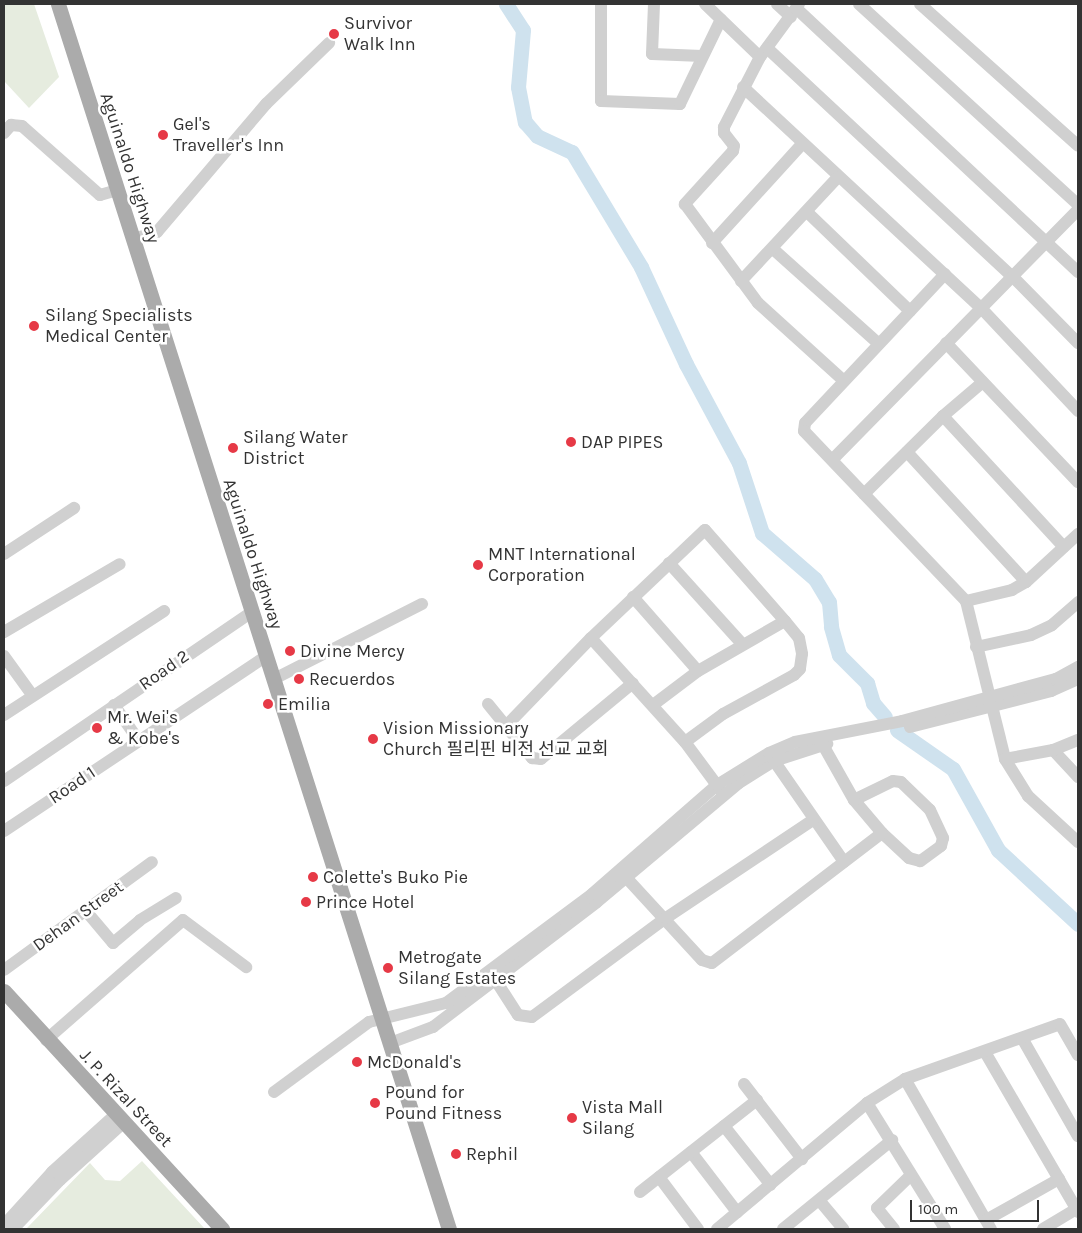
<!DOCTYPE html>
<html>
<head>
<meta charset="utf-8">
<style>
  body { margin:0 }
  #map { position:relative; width:1082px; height:1233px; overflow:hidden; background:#fff; font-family:Karla,"Noto Sans KR",sans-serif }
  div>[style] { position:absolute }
  .green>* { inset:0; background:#e6ecdf }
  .river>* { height:15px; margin:-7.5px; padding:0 7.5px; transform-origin:7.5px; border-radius:7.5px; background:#cfe2ee }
  .minor>* { height:12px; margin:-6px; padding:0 6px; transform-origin:6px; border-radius:6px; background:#d0d0d0 }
  .major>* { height:15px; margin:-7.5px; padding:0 7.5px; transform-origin:7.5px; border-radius:7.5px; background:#ababab }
  .dots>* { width:14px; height:14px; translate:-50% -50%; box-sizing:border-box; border:2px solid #fff; border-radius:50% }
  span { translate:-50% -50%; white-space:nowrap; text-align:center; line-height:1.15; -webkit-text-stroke:5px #fff; paint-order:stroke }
  .poi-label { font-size:18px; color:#333 }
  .left { translate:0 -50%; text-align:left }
  .street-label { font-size:18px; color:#333 }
  .frame { position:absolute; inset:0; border:5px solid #333; pointer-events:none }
  .scale { position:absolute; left:910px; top:1200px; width:129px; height:22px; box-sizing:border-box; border:2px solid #333; border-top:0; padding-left:6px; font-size:15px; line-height:18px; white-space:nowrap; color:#333; -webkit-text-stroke:4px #fff; paint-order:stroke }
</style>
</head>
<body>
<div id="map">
  <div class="green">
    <i style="clip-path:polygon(4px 4px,34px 4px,59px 77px,29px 108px,4px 81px)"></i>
    <i style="clip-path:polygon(142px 1161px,205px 1229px,26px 1229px,90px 1163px,105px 1180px,120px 1181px)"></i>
  </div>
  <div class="river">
    <i style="left:506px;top:4px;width:31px;rotate:57deg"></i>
    <i style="left:523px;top:30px;width:57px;rotate:95deg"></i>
    <i style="left:518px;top:87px;width:36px;rotate:79deg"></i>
    <i style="left:525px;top:122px;width:18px;rotate:49deg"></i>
    <i style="left:537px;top:136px;width:38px;rotate:25deg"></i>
    <i style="left:572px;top:152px;width:134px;rotate:59deg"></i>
    <i style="left:641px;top:267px;width:107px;rotate:65.1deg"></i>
    <i style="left:686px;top:364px;width:112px;rotate:61.8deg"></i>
    <i style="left:739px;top:463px;width:74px;rotate:71.8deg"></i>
    <i style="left:762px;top:533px;width:70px;rotate:41deg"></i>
    <i style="left:815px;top:579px;width:27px;rotate:59deg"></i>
    <i style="left:829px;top:602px;width:25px;rotate:85deg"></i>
    <i style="left:831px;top:627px;width:29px;rotate:74deg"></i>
    <i style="left:839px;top:655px;width:40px;rotate:45deg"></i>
    <i style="left:867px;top:683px;width:21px;rotate:73deg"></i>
    <i style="left:873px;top:703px;width:18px;rotate:49deg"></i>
    <i style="left:897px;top:730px;width:68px;rotate:34.9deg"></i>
    <i style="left:953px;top:769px;width:93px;rotate:60.9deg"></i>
    <i style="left:998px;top:850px;width:109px;rotate:42.8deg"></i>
  </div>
  <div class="minor">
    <i style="left:601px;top:4px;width:97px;rotate:90deg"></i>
    <i style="left:601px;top:101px;width:79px;rotate:2.2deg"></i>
    <i style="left:680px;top:104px;width:94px;rotate:-64.2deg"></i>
    <i style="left:654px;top:4px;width:50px;rotate:92.3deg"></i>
    <i style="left:652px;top:54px;width:50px;rotate:2.3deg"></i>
    <i style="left:705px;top:4px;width:76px;rotate:43.9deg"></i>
    <i style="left:777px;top:4px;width:19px;rotate:43deg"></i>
    <i style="left:799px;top:4px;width:66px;rotate:126.3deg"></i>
    <i style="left:760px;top:57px;width:79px;rotate:117.2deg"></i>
    <i style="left:724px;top:127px;width:6px;rotate:90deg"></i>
    <i style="left:724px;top:133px;width:16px;rotate:52deg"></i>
    <i style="left:734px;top:146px;width:5px;rotate:101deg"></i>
    <i style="left:733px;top:151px;width:72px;rotate:132.2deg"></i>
    <i style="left:685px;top:204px;width:123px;rotate:53.6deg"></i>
    <i style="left:758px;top:303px;width:116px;rotate:42.2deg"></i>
    <i style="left:859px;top:4px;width:297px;rotate:42.5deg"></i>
    <i style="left:920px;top:4px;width:212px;rotate:41.9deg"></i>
    <i style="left:797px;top:9px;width:385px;rotate:43.1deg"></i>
    <i style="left:767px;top:48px;width:336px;rotate:43deg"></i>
    <i style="left:1013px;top:277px;width:93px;rotate:45.4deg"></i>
    <i style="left:743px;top:87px;width:326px;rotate:42.9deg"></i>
    <i style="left:982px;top:309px;width:140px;rotate:46.7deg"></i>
    <i style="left:4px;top:133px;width:11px;rotate:-49deg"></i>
    <i style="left:11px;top:125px;width:11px;rotate:5deg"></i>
    <i style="left:22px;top:126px;width:104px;rotate:41.5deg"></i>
    <i style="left:100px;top:195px;width:18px;rotate:-16deg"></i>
    <i style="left:807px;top:212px;width:143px;rotate:43.9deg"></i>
    <i style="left:133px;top:239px;width:25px;rotate:-16deg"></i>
    <i style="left:157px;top:232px;width:168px;rotate:-49.6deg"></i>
    <i style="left:266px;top:104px;width:88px;rotate:-44.1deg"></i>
    <i style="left:712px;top:243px;width:134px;rotate:-47.7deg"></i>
    <i style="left:773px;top:249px;width:142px;rotate:41.9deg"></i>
    <i style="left:945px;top:274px;width:204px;rotate:133.2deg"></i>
    <i style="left:805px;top:423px;width:8px;rotate:97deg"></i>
    <i style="left:804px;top:431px;width:235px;rotate:46.4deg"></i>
    <i style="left:966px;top:601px;width:163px;rotate:76.1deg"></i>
    <i style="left:1005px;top:759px;width:44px;rotate:58.1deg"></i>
    <i style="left:1028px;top:796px;width:68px;rotate:42.6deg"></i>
    <i style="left:741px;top:281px;width:142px;rotate:-47deg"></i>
    <i style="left:946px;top:343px;width:192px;rotate:46.5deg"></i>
    <i style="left:943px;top:416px;width:178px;rotate:47.3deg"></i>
    <i style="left:907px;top:452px;width:176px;rotate:47.5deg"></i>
    <i style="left:832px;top:460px;width:351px;rotate:-45.5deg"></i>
    <i style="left:864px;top:494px;width:111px;rotate:-44.6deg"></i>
    <i style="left:943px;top:416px;width:52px;rotate:-40.4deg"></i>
    <i style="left:4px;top:554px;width:84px;rotate:-33.3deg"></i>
    <i style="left:669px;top:563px;width:110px;rotate:47.9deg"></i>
    <i style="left:633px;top:597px;width:98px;rotate:48.7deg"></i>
    <i style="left:966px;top:601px;width:47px;rotate:-13.4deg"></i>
    <i style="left:1012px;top:590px;width:16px;rotate:-30deg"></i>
    <i style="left:1026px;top:582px;width:71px;rotate:-42.7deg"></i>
    <i style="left:4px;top:632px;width:134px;rotate:-30.4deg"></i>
    <i style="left:591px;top:638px;width:140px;rotate:47.9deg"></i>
    <i style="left:685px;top:742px;width:62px;rotate:53.5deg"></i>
    <i style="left:976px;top:647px;width:56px;rotate:-12.3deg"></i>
    <i style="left:1031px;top:635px;width:23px;rotate:-25deg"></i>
    <i style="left:1052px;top:625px;width:35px;rotate:-41deg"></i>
    <i style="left:4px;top:656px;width:49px;rotate:54.1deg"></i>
    <i style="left:274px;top:679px;width:166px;rotate:-26.9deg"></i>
    <i style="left:488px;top:704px;width:70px;rotate:50.8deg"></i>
    <i style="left:532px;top:758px;width:9px;rotate:6deg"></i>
    <i style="left:541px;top:759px;width:119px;rotate:-39.6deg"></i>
    <i style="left:114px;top:705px;width:44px;rotate:55.2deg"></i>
    <i style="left:653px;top:705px;width:56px;rotate:-37.1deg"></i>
    <i style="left:698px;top:671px;width:100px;rotate:-29.9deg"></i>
    <i style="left:4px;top:715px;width:191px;rotate:-33deg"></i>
    <i style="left:506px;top:726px;width:122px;rotate:-46deg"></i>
    <i style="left:591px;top:638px;width:157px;rotate:-43.5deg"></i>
    <i style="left:705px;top:530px;width:121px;rotate:48.7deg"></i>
    <i style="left:785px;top:621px;width:22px;rotate:51deg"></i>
    <i style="left:799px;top:638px;width:16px;rotate:79deg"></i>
    <i style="left:802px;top:654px;width:15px;rotate:98deg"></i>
    <i style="left:800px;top:669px;width:8px;rotate:135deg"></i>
    <i style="left:794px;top:675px;width:81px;rotate:151.2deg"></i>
    <i style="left:723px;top:714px;width:47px;rotate:143.6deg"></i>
    <i style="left:910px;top:727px;width:146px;rotate:-14.3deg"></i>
    <i style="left:1051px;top:691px;width:30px;rotate:-24deg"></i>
    <i style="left:1053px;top:750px;width:37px;rotate:47deg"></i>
    <i style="left:770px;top:755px;width:130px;rotate:55.3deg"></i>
    <i style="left:1005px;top:759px;width:49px;rotate:-10.6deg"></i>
    <i style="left:1053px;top:750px;width:27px;rotate:-22deg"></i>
    <i style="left:4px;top:781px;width:300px;rotate:-34.3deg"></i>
    <i style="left:854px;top:800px;width:43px;rotate:-26deg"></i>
    <i style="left:893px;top:781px;width:8px;rotate:7deg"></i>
    <i style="left:901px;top:782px;width:40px;rotate:44deg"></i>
    <i style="left:930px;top:810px;width:31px;rotate:65deg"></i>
    <i style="left:943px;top:838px;width:8px;rotate:104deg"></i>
    <i style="left:941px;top:846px;width:26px;rotate:144deg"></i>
    <i style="left:920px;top:861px;width:11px;rotate:-165deg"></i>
    <i style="left:909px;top:858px;width:37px;rotate:-137deg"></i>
    <i style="left:4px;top:831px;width:315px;rotate:-33.7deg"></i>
    <i style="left:622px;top:873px;width:118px;rotate:47.4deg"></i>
    <i style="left:702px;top:960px;width:10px;rotate:17deg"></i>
    <i style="left:712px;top:963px;width:214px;rotate:-37.4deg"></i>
    <i style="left:882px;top:833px;width:43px;rotate:-130.3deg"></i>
    <i style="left:854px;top:800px;width:71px;rotate:-119.4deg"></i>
    <i style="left:86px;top:911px;width:42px;rotate:49.8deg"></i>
    <i style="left:113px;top:943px;width:35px;rotate:-40deg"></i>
    <i style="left:140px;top:920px;width:42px;rotate:-31.4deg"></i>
    <i style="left:4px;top:970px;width:183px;rotate:-36.1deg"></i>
    <i style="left:491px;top:973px;width:50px;rotate:57.3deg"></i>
    <i style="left:518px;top:1015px;width:14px;rotate:8deg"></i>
    <i style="left:532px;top:1017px;width:167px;rotate:-36.5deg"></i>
    <i style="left:666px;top:918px;width:177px;rotate:-33.7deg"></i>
    <i style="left:1022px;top:1038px;width:113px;rotate:60.3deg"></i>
    <i style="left:46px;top:1040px;width:182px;rotate:-41.2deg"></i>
    <i style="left:183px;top:920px;width:79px;rotate:36.7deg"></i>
    <i style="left:390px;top:1043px;width:46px;rotate:-20.4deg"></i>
    <i style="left:433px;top:1027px;width:206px;rotate:-37.3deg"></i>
    <i style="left:597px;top:902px;width:185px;rotate:-40deg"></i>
    <i style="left:739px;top:783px;width:41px;rotate:-32.2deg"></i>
    <i style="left:774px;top:761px;width:56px;rotate:-17.8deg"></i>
    <i style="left:985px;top:1052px;width:185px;rotate:59.8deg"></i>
    <i style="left:905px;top:1079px;width:173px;rotate:60.2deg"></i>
    <i style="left:744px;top:1084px;width:95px;rotate:52.3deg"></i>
    <i style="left:274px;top:1092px;width:118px;rotate:-36.4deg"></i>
    <i style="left:369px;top:1022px;width:79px;rotate:-13.9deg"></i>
    <i style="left:446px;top:1003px;width:182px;rotate:-36.7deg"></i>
    <i style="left:592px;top:894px;width:166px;rotate:-41.1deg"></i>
    <i style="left:717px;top:785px;width:61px;rotate:-31.6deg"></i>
    <i style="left:769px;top:753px;width:28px;rotate:-23deg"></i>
    <i style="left:795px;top:742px;width:109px;rotate:-11.1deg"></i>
    <i style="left:902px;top:721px;width:160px;rotate:-15.3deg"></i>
    <i style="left:1056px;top:679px;width:25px;rotate:-29deg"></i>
    <i style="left:867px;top:1103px;width:148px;rotate:58.2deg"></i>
    <i style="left:724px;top:1126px;width:75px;rotate:51.5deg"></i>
    <i style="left:691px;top:1152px;width:76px;rotate:52.5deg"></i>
    <i style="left:659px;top:1177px;width:65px;rotate:53.1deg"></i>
    <i style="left:640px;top:1192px;width:149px;rotate:-38.2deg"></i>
    <i style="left:819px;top:1200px;width:38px;rotate:50deg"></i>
    <i style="left:986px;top:1220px;width:84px;rotate:-29.3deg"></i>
    <i style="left:4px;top:1225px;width:72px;rotate:-47.8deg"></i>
    <i style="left:52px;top:1172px;width:85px;rotate:-42.1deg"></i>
    <i style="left:13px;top:1229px;width:68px;rotate:-46.2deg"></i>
    <i style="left:60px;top:1180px;width:85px;rotate:-42.1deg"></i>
    <i style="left:717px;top:1229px;width:196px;rotate:-40deg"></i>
    <i style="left:867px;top:1103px;width:45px;rotate:-32.3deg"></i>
    <i style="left:905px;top:1079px;width:164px;rotate:-19.5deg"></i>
    <i style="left:1060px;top:1024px;width:36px;rotate:60deg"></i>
    <i style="left:783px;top:1229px;width:141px;rotate:-39.2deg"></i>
    <i style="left:894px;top:1229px;width:27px;rotate:-129deg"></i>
    <i style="left:877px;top:1208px;width:47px;rotate:-44.1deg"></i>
    <i style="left:1043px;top:1229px;width:41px;rotate:-31deg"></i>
  </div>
  <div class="major">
    <i style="left:58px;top:4px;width:1286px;rotate:72.3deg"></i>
    <i style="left:4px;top:991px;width:323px;rotate:47.5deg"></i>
  </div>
  <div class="dots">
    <i style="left:334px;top:34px;background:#e63946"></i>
    <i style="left:163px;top:135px;background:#e63946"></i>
    <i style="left:34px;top:326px;background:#e63946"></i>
    <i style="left:571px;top:442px;background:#e63946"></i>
    <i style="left:233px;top:448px;background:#e63946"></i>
    <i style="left:478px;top:565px;background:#e63946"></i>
    <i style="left:290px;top:651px;background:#e63946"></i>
    <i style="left:299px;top:679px;background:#e63946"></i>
    <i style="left:268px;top:704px;background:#e63946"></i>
    <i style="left:97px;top:728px;background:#e63946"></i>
    <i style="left:373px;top:739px;background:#e63946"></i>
    <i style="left:313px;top:877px;background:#e63946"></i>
    <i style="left:306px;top:902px;background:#e63946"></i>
    <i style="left:388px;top:968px;background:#e63946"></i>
    <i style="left:357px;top:1062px;background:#e63946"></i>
    <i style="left:375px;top:1103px;background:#e63946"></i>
    <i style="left:572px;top:1118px;background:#e63946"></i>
    <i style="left:456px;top:1154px;background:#e63946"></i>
  </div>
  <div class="poi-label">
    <span class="left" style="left:344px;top:34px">Survivor<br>Walk Inn</span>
    <span class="left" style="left:173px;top:135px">Gel's<br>Traveller's Inn</span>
    <span class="left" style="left:45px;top:326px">Silang Specialists<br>Medical Center</span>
    <span class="left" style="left:243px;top:448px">Silang Water<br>District</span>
    <span class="left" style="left:581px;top:442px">DAP PIPES</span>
    <span class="left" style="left:488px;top:565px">MNT International<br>Corporation</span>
    <span class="left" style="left:300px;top:651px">Divine Mercy</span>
    <span class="left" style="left:309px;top:679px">Recuerdos</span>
    <span class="left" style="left:278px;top:704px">Emilia</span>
    <span class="left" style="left:107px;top:728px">Mr. Wei's<br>&amp; Kobe's</span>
    <span class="left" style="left:383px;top:739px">Vision Missionary<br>Church 필리핀 비전 선교 교회</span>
    <span class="left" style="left:323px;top:877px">Colette's Buko Pie</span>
    <span class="left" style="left:316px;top:902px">Prince Hotel</span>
    <span class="left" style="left:398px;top:968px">Metrogate<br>Silang Estates</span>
    <span class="left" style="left:367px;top:1062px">McDonald's</span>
    <span class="left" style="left:385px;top:1103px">Pound for<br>Pound Fitness</span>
    <span class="left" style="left:582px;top:1118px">Vista Mall<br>Silang</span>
    <span class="left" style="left:466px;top:1154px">Rephil</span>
  </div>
  <div class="street-label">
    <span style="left:130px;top:168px;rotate:72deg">Aguinaldo Highway</span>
    <span style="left:253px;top:554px;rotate:72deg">Aguinaldo Highway</span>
    <span style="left:164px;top:670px;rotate:-35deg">Road 2</span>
    <span style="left:72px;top:785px;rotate:-34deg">Road 1</span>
    <span style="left:78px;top:916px;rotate:-36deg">Dehan Street</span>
    <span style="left:126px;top:1098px;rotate:47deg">J. P. Rizal Street</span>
  </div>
  <div class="frame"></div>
  <div class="scale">100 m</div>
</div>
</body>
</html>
